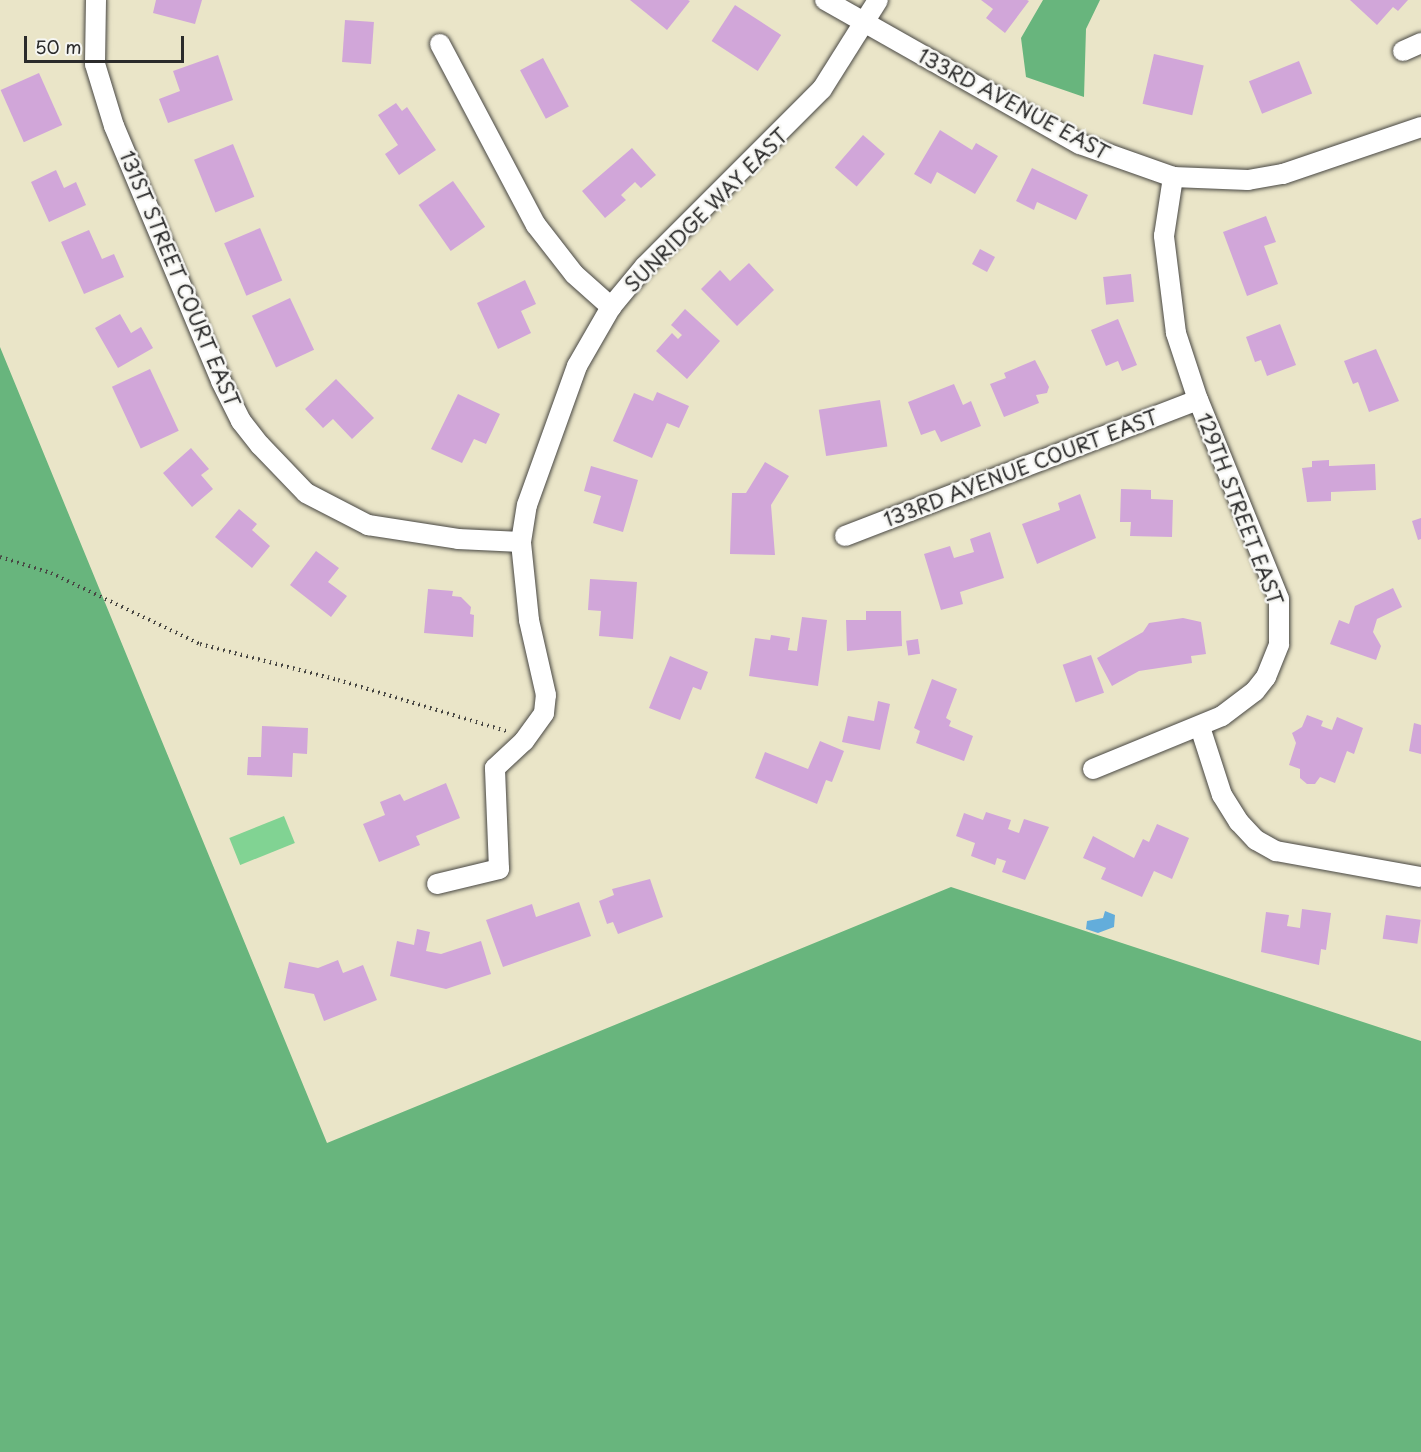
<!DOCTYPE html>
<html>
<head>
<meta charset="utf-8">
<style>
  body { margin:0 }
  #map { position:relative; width:1421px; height:1452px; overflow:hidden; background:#eae5c8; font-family:"Playpen Sans",sans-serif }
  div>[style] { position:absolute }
  .green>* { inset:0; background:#81d393; transform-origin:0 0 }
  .forest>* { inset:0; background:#68b57d }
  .water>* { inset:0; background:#63addb }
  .building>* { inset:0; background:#d1a6d9; transform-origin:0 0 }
  .path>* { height:4px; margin-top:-2px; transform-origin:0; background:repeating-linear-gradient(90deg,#484743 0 1.5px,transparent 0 6px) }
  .roads { filter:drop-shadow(0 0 2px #484743) drop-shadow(0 0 2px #484743) }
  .minor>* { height:20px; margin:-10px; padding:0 10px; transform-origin:10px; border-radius:10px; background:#fff }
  span { translate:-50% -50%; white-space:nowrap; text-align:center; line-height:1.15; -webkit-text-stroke:5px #f6f6f2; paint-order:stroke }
  .street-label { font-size:20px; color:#2b2b2b }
  .scale { position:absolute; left:24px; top:36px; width:160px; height:27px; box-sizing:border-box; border:3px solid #2b2b2b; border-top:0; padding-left:8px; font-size:18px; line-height:21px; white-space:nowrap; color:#2b2b2b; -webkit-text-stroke:4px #f6f6f2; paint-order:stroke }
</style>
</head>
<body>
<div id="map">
  <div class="green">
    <i style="left:284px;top:816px;width:29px;height:59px;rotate:68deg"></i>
  </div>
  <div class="forest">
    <i style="clip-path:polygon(1043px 0,1100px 0,1086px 29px,1084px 97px,1026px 77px,1021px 38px)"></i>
    <i style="clip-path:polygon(0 347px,327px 1143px,951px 887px,1421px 1041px,1421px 1452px,0 1452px)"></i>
  </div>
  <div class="water">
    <i style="clip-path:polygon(1105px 911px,1115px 915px,1114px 927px,1098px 933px,1086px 929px,1087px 921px,1103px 918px)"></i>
  </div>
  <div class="building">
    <i style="clip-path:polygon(156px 0,202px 0,195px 24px,153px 13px)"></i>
    <i style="clip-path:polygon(630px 0,688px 0,690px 1px,667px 30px)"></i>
    <i style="clip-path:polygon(981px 0,1027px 0,1029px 1px,1005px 33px,986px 18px,993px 9px)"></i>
    <i style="clip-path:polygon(1350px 0,1408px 0,1398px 11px,1393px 7px,1377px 25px)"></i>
    <i style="left:735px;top:5px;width:55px;height:43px;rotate:33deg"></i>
    <i style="left:345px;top:20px;width:29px;height:42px;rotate:4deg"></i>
    <i style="left:1154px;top:54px;width:51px;height:51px;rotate:13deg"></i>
    <i style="clip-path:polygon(218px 55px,233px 100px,168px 123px,159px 99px,180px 91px,173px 71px)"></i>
    <i style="left:543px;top:58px;width:55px;height:26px;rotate:62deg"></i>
    <i style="left:1299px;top:61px;width:35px;height:54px;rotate:68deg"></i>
    <i style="left:39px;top:73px;width:57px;height:42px;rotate:66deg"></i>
    <i style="clip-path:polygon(396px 103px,402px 111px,407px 107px,436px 150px,399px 175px,385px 154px,398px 145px,378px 115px)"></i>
    <i style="clip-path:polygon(940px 130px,972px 150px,976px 143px,998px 156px,975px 194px,937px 172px,931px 184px,914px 174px)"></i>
    <i style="left:863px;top:135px;width:29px;height:43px;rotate:41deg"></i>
    <i style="left:233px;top:144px;width:57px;height:42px;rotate:68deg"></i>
    <i style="clip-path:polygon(632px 148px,656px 175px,641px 188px,635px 182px,621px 195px,626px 200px,605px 218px,582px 191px)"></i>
    <i style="clip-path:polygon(1032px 168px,1088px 195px,1076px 220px,1037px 202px,1034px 210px,1016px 201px)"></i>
    <i style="clip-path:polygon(56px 170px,64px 188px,76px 182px,86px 205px,49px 222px,31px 182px)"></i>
    <i style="left:453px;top:181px;width:56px;height:42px;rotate:55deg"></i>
    <i style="clip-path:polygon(1266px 216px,1276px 242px,1264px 246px,1278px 284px,1247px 296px,1223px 232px)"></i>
    <i style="left:260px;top:228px;width:57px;height:39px;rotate:67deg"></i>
    <i style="clip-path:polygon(89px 230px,102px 259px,114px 254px,124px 277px,84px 294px,61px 242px)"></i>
    <i style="left:980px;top:249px;width:17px;height:17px;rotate:28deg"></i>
    <i style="clip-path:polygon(749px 263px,774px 290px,737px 326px,701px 289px,720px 270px,730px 281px)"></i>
    <i style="left:1131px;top:274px;width:28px;height:28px;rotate:84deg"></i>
    <i style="clip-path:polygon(525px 280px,536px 304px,521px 311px,531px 333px,498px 349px,477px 303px)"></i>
    <i style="left:290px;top:298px;width:57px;height:42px;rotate:65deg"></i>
    <i style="clip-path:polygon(685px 309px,720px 341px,687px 379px,656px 351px,672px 333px,678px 339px,682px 335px,671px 325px)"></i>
    <i style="clip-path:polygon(120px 314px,131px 333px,141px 327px,153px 348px,118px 368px,95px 328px)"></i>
    <i style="clip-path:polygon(1118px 319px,1137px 365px,1122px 371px,1118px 361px,1106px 366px,1091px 330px)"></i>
    <i style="clip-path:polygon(1280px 324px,1296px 365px,1267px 376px,1261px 360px,1255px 362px,1246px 337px)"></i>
    <i style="clip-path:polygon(1376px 349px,1399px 401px,1369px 412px,1358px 382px,1353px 384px,1344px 361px)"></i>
    <i style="clip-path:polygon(1035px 360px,1049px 387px,1047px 393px,1036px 395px,1039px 403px,1004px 417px,990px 384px,1006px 378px,1004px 373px)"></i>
    <i style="left:150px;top:369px;width:68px;height:42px;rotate:65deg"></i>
    <i style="clip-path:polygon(336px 379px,374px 418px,352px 439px,333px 419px,323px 428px,305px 409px)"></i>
    <i style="clip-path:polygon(954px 384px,963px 405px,971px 401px,981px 426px,941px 442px,935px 430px,921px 435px,908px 402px)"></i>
    <i style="clip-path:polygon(657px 392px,689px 406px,679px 428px,667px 423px,652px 458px,613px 441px,634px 393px,653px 401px)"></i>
    <i style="clip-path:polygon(458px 394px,500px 414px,486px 444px,474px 439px,462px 463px,431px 449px)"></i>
    <i style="left:880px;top:400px;width:47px;height:62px;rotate:81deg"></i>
    <i style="clip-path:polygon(191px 448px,209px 469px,201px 475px,213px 489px,192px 507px,163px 473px)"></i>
    <i style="clip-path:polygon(1329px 460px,1329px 466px,1375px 464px,1376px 490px,1331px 492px,1331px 501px,1307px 502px,1302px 468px,1312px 467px,1312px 461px)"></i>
    <i style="clip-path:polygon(765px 462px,789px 476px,771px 505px,775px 555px,730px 554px,732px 493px,746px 493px)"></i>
    <i style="clip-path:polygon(591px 466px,638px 480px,623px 532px,593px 523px,601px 496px,584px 491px)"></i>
    <i style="clip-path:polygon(1121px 489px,1151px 490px,1151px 499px,1173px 500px,1172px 537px,1130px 536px,1131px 522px,1120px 522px)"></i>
    <i style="clip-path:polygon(1080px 494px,1096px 538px,1037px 564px,1022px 524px,1060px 510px,1058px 503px)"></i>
    <i style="clip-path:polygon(239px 509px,257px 524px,252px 530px,270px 546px,252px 568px,215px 537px)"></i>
    <i style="clip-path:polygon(1421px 518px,1421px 539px,1418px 540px,1412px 521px)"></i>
    <i style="clip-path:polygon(990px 532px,1004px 578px,960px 592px,963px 604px,941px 610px,924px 554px,950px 546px,954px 558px,974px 552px,970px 539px)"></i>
    <i style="clip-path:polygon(316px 551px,339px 568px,328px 582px,347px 596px,331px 617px,290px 585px)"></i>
    <i style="clip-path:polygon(590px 579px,637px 582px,633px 639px,599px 636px,601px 611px,588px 610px)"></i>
    <i style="clip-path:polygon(1393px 588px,1402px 607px,1377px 619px,1373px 632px,1381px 646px,1376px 660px,1330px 644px,1339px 620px,1349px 624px,1355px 606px)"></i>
    <i style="clip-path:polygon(428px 589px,453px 591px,452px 596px,461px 597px,471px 607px,470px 614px,474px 615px,473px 637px,424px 633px)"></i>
    <i style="clip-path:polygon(866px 611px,901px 611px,902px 646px,847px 651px,846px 620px,866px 620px)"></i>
    <i style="clip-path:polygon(802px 617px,827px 620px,818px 686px,749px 676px,755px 638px,770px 640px,771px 635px,790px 638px,788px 650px,797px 651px)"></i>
    <i style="clip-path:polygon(1183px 618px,1201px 622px,1206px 654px,1191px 656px,1192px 663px,1139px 671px,1112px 686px,1097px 658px,1143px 632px,1149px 623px)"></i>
    <i style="left:918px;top:639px;width:15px;height:12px;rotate:82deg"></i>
    <i style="left:1091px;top:655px;width:40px;height:30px;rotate:71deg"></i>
    <i style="clip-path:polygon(670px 656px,708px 672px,701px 690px,693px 687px,680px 720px,649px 708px)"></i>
    <i style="clip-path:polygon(932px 679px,957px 689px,946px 718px,951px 721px,949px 726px,973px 736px,964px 761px,916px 743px,920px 731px,914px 728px)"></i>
    <i style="clip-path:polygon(878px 701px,890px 704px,880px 750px,842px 742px,848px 716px,874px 721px)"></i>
    <i style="clip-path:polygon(1307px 715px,1323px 721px,1321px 726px,1332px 730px,1337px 717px,1363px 728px,1354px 754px,1347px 751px,1335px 783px,1320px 777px,1315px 784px,1307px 784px,1300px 778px,1300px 769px,1289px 765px,1296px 743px,1292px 733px,1302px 727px)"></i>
    <i style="clip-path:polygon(1414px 723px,1421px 725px,1421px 754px,1409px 751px)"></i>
    <i style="clip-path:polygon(262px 726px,308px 728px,307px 754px,293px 753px,292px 777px,247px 775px,248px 757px,261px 757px)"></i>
    <i style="clip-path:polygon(820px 741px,844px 751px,832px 782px,826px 780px,817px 804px,755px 778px,765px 752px,808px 769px)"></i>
    <i style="clip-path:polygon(446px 783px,460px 818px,416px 836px,420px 845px,379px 862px,363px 824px,385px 815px,380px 802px,400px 794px,404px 801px)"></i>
    <i style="clip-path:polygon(986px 812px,1011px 820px,1008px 829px,1019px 833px,1024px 819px,1049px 827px,1025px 880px,1002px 872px,1006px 861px,997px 858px,995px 865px,971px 856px,975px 843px,956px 836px,964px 813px,983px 820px)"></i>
    <i style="clip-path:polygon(1157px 824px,1189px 838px,1172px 879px,1154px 871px,1142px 897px,1101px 879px,1106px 868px,1083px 858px,1093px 836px,1134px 858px,1143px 839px,1149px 842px)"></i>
    <i style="clip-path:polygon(650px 879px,663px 917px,618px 934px,613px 922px,607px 924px,599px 901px,614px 895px,612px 889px)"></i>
    <i style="clip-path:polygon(579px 902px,591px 936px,503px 967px,486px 920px,532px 904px,536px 917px)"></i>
    <i style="clip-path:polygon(1302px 909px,1331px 913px,1326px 950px,1321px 949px,1319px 965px,1261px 952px,1266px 912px,1289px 915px,1287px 926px,1300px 928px)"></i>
    <i style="left:1386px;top:915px;width:35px;height:24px;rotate:8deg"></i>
    <i style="clip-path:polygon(417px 929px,430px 932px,426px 951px,441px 954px,481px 941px,491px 974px,446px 989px,390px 976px,397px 941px,414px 945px)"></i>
    <i style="clip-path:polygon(338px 960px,343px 973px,363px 965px,377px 1000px,324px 1021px,314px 994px,284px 988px,289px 962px,318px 968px)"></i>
  </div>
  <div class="path">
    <i style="left:0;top:557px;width:53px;rotate:17.4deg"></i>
    <i style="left:51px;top:573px;width:165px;rotate:25.5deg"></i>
    <i style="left:200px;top:644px;width:143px;rotate:14.6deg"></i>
    <i style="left:338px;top:680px;width:176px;rotate:16.9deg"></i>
  </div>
  <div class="roads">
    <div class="minor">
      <i style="left:96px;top:0;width:64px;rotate:90.9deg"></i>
      <i style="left:95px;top:64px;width:65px;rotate:73deg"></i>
      <i style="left:114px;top:126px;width:277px;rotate:67.2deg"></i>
      <i style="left:221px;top:381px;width:45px;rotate:63.4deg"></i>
      <i style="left:241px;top:421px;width:31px;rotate:52deg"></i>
      <i style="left:260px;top:445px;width:66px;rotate:46.2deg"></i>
      <i style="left:306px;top:493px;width:70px;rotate:27.3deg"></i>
      <i style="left:368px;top:525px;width:91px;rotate:8.8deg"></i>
      <i style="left:458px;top:539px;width:63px;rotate:2.7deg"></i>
      <i style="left:825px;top:0;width:293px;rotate:29.5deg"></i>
      <i style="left:1080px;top:144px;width:99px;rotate:19.5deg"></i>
      <i style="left:1173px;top:177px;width:75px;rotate:2.3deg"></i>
      <i style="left:1248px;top:180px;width:36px;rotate:-10deg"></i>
      <i style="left:1283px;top:174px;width:146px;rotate:-18.8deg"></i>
      <i style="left:440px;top:44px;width:205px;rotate:62.1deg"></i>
      <i style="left:536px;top:225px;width:62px;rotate:52.2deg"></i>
      <i style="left:574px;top:274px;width:50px;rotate:41.7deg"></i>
      <i style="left:1403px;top:51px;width:20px;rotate:-24deg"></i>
      <i style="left:845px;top:536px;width:378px;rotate:-21.1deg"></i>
      <i style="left:1200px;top:727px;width:71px;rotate:72.1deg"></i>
      <i style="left:1222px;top:795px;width:32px;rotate:58deg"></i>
      <i style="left:1239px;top:822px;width:25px;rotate:47deg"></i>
      <i style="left:1256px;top:840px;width:23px;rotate:29deg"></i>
      <i style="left:1276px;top:851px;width:147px;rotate:10.2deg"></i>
      <i style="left:1093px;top:769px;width:139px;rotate:-22.3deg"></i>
      <i style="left:1222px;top:716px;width:41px;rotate:-37.1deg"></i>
      <i style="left:1255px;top:691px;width:18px;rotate:-52deg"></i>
      <i style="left:1266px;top:677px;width:35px;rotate:-68deg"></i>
      <i style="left:1279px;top:644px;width:45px;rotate:-90deg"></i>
      <i style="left:1279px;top:599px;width:215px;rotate:-112.1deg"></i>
      <i style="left:1198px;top:400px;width:71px;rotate:-108.2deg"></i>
      <i style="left:1176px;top:333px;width:98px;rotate:-97.1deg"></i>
      <i style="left:1164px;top:236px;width:60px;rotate:-81.3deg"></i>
      <i style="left:437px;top:884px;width:64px;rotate:-13.6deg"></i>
      <i style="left:499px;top:869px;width:101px;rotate:-92.3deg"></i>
      <i style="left:495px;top:768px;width:40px;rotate:-43deg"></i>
      <i style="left:524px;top:741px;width:34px;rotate:-54deg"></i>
      <i style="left:544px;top:713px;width:18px;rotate:-84deg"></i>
      <i style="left:546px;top:695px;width:77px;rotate:-102.8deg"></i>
      <i style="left:529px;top:620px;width:78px;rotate:-95.9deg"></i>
      <i style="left:521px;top:542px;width:37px;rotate:-81deg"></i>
      <i style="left:527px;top:505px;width:148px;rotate:-70.2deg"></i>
      <i style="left:577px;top:366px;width:68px;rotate:-60deg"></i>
      <i style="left:611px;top:307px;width:53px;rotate:-50.3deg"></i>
      <i style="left:645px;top:266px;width:250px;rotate:-45deg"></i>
      <i style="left:822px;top:89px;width:105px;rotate:-57.8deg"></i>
    </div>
  </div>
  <div class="street-label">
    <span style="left:1014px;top:104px;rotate:28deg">133RD AVENUE EAST</span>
    <span style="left:706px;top:210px;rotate:-45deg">SUNRIDGE WAY EAST</span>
    <span style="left:180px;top:279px;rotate:67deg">131ST STREET COURT EAST</span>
    <span style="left:1021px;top:468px;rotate:-21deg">133RD AVENUE COURT EAST</span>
    <span style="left:1240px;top:509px;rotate:69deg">129TH STREET EAST</span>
  </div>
  <div class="scale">50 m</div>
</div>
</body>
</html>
